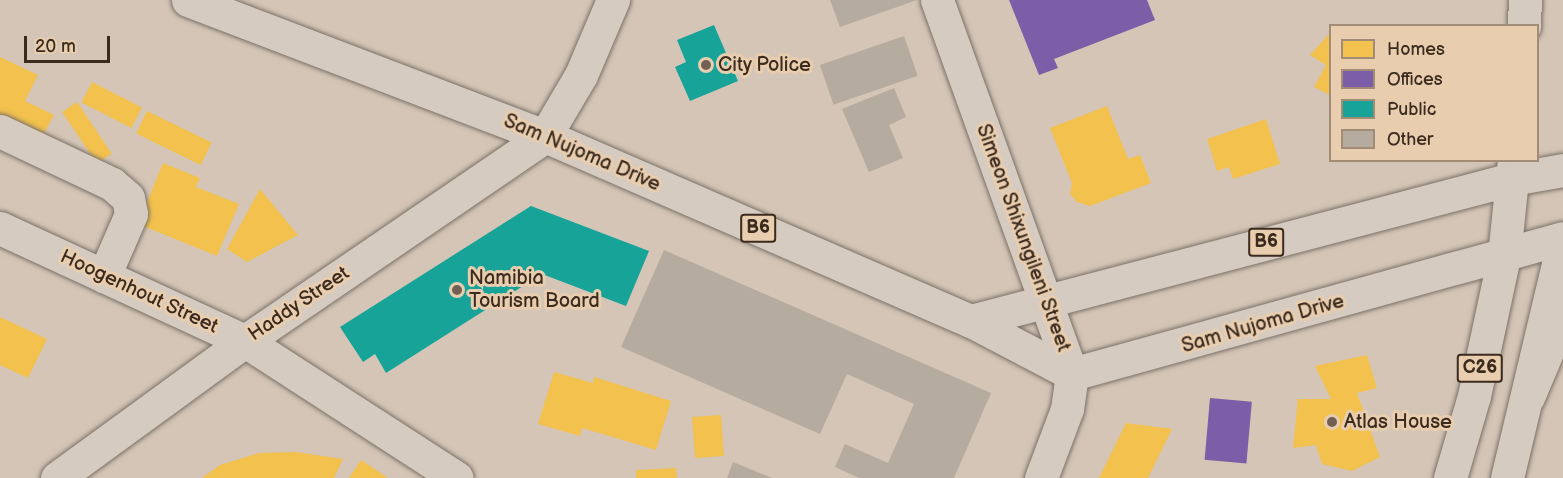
<!DOCTYPE html>
<html>
<head>
<meta charset="utf-8">
<style>
  body { margin:0 }
  #map { position:relative; width:1563px; height:478px; overflow:hidden; background:#d4c5b6; font-family:"Balsamiq Sans",sans-serif }
  div>[style] { position:absolute }
  .homes>* { inset:0; background:#f2c14e; transform-origin:0 0 }
  .offices>* { inset:0; background:#7b5ea7; transform-origin:0 0 }
  .public>* { inset:0; background:#17a398 }
  .building>* { inset:0; background:#b6ab9f; transform-origin:0 0 }
  .roads { filter:drop-shadow(0 0 2px #7b7167) drop-shadow(0 0 2px #7b7167) }
  .minor>* { height:33px; margin:-16.5px; padding:0 16.5px; transform-origin:16.5px; border-radius:16.5px; background:#d5cbc0 }
  .major>* { height:33px; margin:-16.5px; padding:0 16.5px; transform-origin:16.5px; border-radius:16.5px; background:#d5cbc0 }
  .highway>* { height:33px; margin:-16.5px; padding:0 16.5px; transform-origin:16.5px; border-radius:16.5px; background:#d5cbc0 }
  .dots>* { width:16px; height:16px; translate:-50% -50%; box-sizing:border-box; border:3px solid #e8cdaf; border-radius:50% }
  span { translate:-50% -50%; white-space:nowrap; text-align:center; line-height:1.15; -webkit-text-stroke:6px #e8cdaf; paint-order:stroke }
  .shield-label span { padding:2px 4px; background:#e8cdaf; border:2px solid; border-radius:4px; -webkit-text-stroke-width:0 }
  .shield-label { font-size:18px; color:#3b2a1e; font-weight:700 }
  .poi-label { font-size:20px; color:#3b2a1e }
  .left { translate:0 -50%; text-align:left }
  .street-label { font-size:20px; color:#3b2a1e }
  .legend { position:absolute; left:1329px; top:24px; width:210px; height:138px; box-sizing:border-box; background:#e8cdaf; border:2px solid #a38c75; margin:0; padding:8px 10px; list-style:none; font-size:18px; color:#3b2a1e }
  .legend li { display:flex; align-items:center; gap:12px; height:30px }
  .legend b { width:30px; border:2px solid #a38c75 }
  .scale { position:absolute; left:24px; top:36px; width:86px; height:27px; box-sizing:border-box; border:3px solid #3b2a1e; border-top:0; padding-left:8px; font-size:18px; line-height:21px; white-space:nowrap; color:#3b2a1e; -webkit-text-stroke:4px #e8cdaf; paint-order:stroke }
</style>
</head>
<body>
<div id="map">
  <div class="homes">
    <i style="clip-path:polygon(1330px 33px,1330px 95px,1314px 87px,1326px 65px,1310px 55px)"></i>
    <i style="clip-path:polygon(0 57px,38px 75px,25px 101px,54px 115px,42px 137px,0 119px)"></i>
    <i style="left:92px;top:82px;width:56px;height:23px;rotate:27deg"></i>
    <i style="left:77px;top:102px;width:62px;height:18px;rotate:56deg"></i>
    <i style="clip-path:polygon(1107px 106px,1128px 159px,1140px 155px,1151px 183px,1090px 206px,1077px 202px,1070px 194px,1072px 183px,1050px 128px)"></i>
    <i style="left:147px;top:111px;width:72px;height:25px;rotate:26deg"></i>
    <i style="clip-path:polygon(1266px 119px,1280px 164px,1233px 179px,1229px 167px,1217px 171px,1207px 139px)"></i>
    <i style="clip-path:polygon(163px 163px,200px 178px,196px 187px,239px 204px,217px 256px,138px 224px)"></i>
    <i style="clip-path:polygon(260px 189px,298px 235px,247px 262px,227px 249px)"></i>
    <i style="clip-path:polygon(0 317px,47px 339px,28px 378px,0 365px)"></i>
    <i style="clip-path:polygon(1367px 355px,1377px 388px,1357px 393px,1380px 457px,1352px 471px,1322px 464px,1316px 445px,1293px 448px,1298px 399px,1331px 399px,1315px 366px)"></i>
    <i style="clip-path:polygon(554px 372px,593px 383px,594px 377px,671px 401px,656px 450px,582px 428px,580px 436px,538px 424px)"></i>
    <i style="left:721px;top:415px;width:41px;height:29px;rotate:86deg"></i>
    <i style="clip-path:polygon(1126px 423px,1172px 429px,1148px 478px,1099px 478px)"></i>
    <i style="clip-path:polygon(296px 452px,343px 459px,334px 478px,202px 478px,220px 465px,259px 453px)"></i>
    <i style="clip-path:polygon(361px 460px,388px 478px,349px 478px)"></i>
    <i style="clip-path:polygon(676px 468px,677px 478px,636px 478px,636px 470px)"></i>
  </div>
  <div class="offices">
    <i style="clip-path:polygon(1009px 0,1147px 0,1155px 20px,1054px 59px,1058px 68px,1039px 75px)"></i>
    <i style="left:1210px;top:398px;width:42px;height:62px;rotate:5deg"></i>
  </div>
  <div class="public">
    <i style="clip-path:polygon(714px 25px,738px 81px,690px 101px,675px 67px,686px 62px,677px 40px)"></i>
    <i style="clip-path:polygon(531px 206px,649px 251px,626px 306px,542px 274px,386px 373px,375px 354px,363px 362px,340px 327px)"></i>
  </div>
  <div class="building">
    <i style="clip-path:polygon(830px 0,917px 0,840px 27px)"></i>
    <i style="left:904px;top:36px;width:42px;height:89px;rotate:71deg"></i>
    <i style="clip-path:polygon(894px 88px,906px 117px,889px 125px,903px 158px,869px 172px,842px 109px)"></i>
    <i style="clip-path:polygon(664px 250px,991px 393px,954px 478px,859px 478px,835px 467px,845px 444px,888px 463px,914px 404px,847px 374px,820px 434px,621px 347px)"></i>
    <i style="clip-path:polygon(733px 462px,772px 478px,727px 478px)"></i>
  </div>
  <div class="roads">
    <div class="minor">
      <i style="left:937px;top:0;width:398px;rotate:70.2deg"></i>
      <i style="left:1072px;top:374px;width:35px;rotate:98deg"></i>
      <i style="left:1067px;top:409px;width:74px;rotate:110.6deg"></i>
      <i style="left:0;top:131px;width:124px;rotate:25.3deg"></i>
      <i style="left:112px;top:184px;width:21px;rotate:41deg"></i>
      <i style="left:128px;top:198px;width:16px;rotate:79deg"></i>
      <i style="left:131px;top:214px;width:68px;rotate:113.5deg"></i>
      <i style="left:0;top:228px;width:270px;rotate:24.8deg"></i>
      <i style="left:245px;top:341px;width:252px;rotate:32.9deg"></i>
      <i style="left:57px;top:478px;width:233px;rotate:-36.1deg"></i>
      <i style="left:245px;top:341px;width:363px;rotate:-34.3deg"></i>
      <i style="left:545px;top:136px;width:71px;rotate:-59.5deg"></i>
      <i style="left:581px;top:75px;width:82px;rotate:-66.9deg"></i>
    </div>
    <div class="major">
      <i style="left:1524px;top:26px;width:26px;rotate:-88deg"></i>
      <i style="left:1450px;top:478px;width:85px;rotate:-73.7deg"></i>
      <i style="left:1474px;top:396px;width:143px;rotate:-77.9deg"></i>
      <i style="left:1504px;top:256px;width:97px;rotate:-84.1deg"></i>
      <i style="left:1507px;top:478px;width:242px;rotate:-76.6deg"></i>
    </div>
    <div class="highway">
      <i style="left:188px;top:0;width:382px;rotate:20.9deg"></i>
      <i style="left:545px;top:136px;width:464px;rotate:23.5deg"></i>
      <i style="left:971px;top:321px;width:114px;rotate:27.7deg"></i>
      <i style="left:1072px;top:374px;width:509px;rotate:-15.48deg"></i>
      <i style="left:971px;top:321px;width:559px;rotate:-14.71deg"></i>
      <i style="left:1512px;top:179px;width:52px;rotate:-10deg"></i>
      <i style="left:1528px;top:397px;width:90px;rotate:-67.1deg"></i>
    </div>
  </div>
  <div class="dots">
    <i style="left:706px;top:65px;background:#716053"></i>
    <i style="left:457px;top:290px;background:#716053"></i>
    <i style="left:1332px;top:422px;background:#716053"></i>
  </div>
  <div class="shield-label">
    <span style="left:758px;top:228px">B6</span>
    <span style="left:1266px;top:242px">B6</span>
    <span style="left:1480px;top:368px">C26</span>
  </div>
  <div class="poi-label">
    <span class="left" style="left:718px;top:65px">City Police</span>
    <span class="left" style="left:469px;top:290px">Namibia<br>Tourism Board</span>
    <span class="left" style="left:1344px;top:422px">Atlas House</span>
  </div>
  <div class="street-label">
    <span style="left:582px;top:153px;rotate:23deg">Sam Nujoma Drive</span>
    <span style="left:1023px;top:238px;rotate:70deg">Simeon Shixungileni Street</span>
    <span style="left:139px;top:292px;rotate:25deg">Hoogenhout Street</span>
    <span style="left:299px;top:304px;rotate:-34deg">Haddy Street</span>
    <span style="left:1263px;top:324px;rotate:-16deg">Sam Nujoma Drive</span>
  </div>
  <ul class="legend">
  <li><b style="height:16px;background:#f2c14e"></b>Homes</li>
  <li><b style="height:16px;background:#7b5ea7"></b>Offices</li>
  <li><b style="height:16px;background:#17a398"></b>Public</li>
  <li><b style="height:16px;background:#b6ab9f"></b>Other</li>
  </ul>
  <div class="scale">20 m</div>
</div>
</body>
</html>
